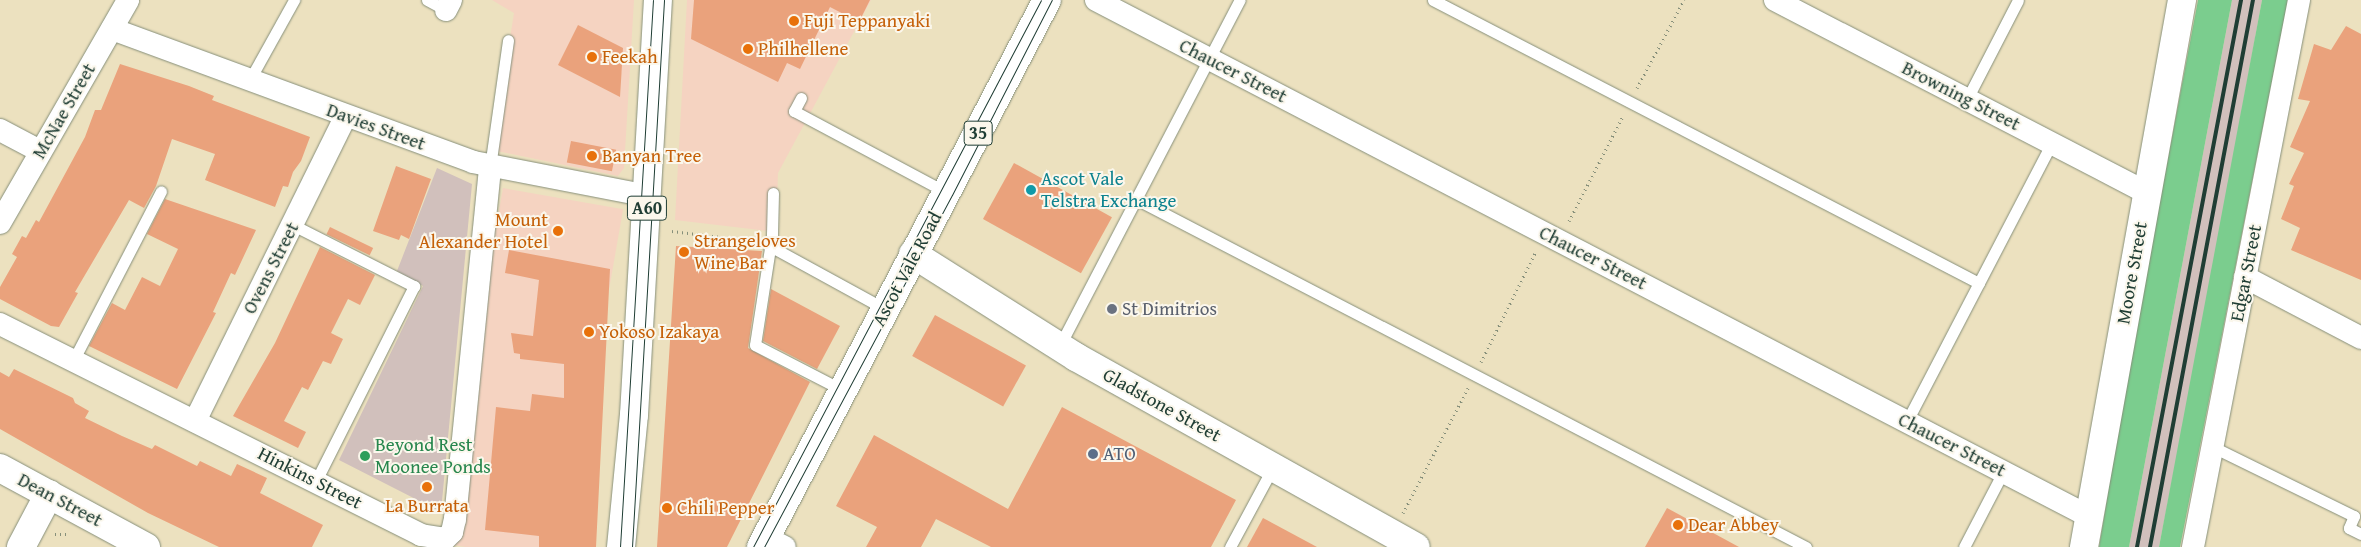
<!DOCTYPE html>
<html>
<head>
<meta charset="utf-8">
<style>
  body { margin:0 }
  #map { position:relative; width:2361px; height:547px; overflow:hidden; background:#ece1bf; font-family:"Gentium Book Plus",serif }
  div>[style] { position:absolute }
  .built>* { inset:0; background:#f5d3c1; transform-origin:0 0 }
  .industrial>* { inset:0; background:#d1c0bc }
  .green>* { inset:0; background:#7bcd8e }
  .building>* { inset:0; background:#eaa27c; transform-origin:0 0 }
  .path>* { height:3px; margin-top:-1.5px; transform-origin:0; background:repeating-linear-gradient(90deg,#868f7a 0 1px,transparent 0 5px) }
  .roads { filter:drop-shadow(0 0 1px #868f7a) drop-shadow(0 0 1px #868f7a) }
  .service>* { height:11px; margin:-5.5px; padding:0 5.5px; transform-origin:5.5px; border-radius:5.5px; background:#fff }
  .minor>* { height:22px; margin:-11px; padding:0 11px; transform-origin:11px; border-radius:11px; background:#fff }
  .tertiary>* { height:28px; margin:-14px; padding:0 14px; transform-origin:14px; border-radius:14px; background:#fff }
  .primary>* { height:28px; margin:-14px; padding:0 14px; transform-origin:14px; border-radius:14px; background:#fff }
  .tram>* { height:1px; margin:-0.5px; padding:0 0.5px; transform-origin:0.5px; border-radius:0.5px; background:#1f3d34 }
  .rail>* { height:4px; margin:-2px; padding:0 2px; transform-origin:2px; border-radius:2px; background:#1f3d34 }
  .dots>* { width:14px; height:14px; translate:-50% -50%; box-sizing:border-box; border:2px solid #fbf7ec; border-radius:50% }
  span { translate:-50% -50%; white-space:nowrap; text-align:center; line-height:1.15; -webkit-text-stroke:4px #fbf7ec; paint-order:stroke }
  .shield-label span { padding:1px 4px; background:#fbf7ec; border:1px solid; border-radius:4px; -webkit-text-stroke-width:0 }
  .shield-label { font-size:18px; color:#1f3d34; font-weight:700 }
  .food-label { font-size:19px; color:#c56008 }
  .left { translate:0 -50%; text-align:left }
  .right { translate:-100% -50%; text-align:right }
  .street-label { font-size:19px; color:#1f3d34 }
  .culture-label { font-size:19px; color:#0d838f }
  .worship-label { font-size:19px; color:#5b616d }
  .leisure-label { font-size:19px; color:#27864d }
  .service-label { font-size:19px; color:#4e5e75 }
</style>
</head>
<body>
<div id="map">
  <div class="built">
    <i style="clip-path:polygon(492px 0,634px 0,624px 168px,618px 176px,492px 150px,514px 13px)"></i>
    <i style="clip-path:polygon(687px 0,871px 0,778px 173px,776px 232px,675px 220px)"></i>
    <i style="left:503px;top:188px;width:122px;height:360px;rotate:10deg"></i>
  </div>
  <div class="industrial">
    <i style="clip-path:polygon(2232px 0,2262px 0,2200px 338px,2159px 547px,2129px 547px)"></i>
    <i style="clip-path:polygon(437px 168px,472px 184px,441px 512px,339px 460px,423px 286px,397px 271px)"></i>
  </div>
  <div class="green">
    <i style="clip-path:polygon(2198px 0,2232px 0,2129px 547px,2099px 547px,2130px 359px)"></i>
    <i style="clip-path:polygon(2262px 0,2288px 0,2180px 547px,2159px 547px)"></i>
  </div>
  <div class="building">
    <i style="clip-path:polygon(694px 0,870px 0,859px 22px,830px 7px,800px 69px,787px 63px,778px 82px,691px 39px)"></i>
    <i style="clip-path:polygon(578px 25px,623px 48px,620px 97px,558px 65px)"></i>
    <i style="clip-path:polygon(2346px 26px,2361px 34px,2361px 280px,2291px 250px,2300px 228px,2281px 219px,2294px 186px,2289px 184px,2304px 153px,2290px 147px,2310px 101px,2298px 99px,2314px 44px,2331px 50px)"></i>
    <i style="clip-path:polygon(120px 64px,189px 86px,214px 96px,212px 100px,310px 137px,301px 161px,293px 172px,288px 187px,283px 186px,275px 207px,205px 180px,215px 154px,172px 139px,156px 186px,144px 208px,129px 200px,75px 292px,78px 293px,59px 327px,51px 326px,0 299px,0 287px,17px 257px,12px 254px,22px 236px,26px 238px,36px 220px,39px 222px,85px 137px,95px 110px,101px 110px)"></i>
    <i style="left:571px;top:141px;width:46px;height:22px;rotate:11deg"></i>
    <i style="left:1014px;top:163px;width:112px;height:64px;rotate:29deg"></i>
    <i style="clip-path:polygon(396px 166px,431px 179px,409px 239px,401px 235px,399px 240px,373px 231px)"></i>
    <i style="clip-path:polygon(165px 199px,256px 230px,235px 275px,231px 273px,213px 312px,216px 313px,177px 389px,89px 346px,112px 303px,125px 310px,142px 277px,160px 286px,178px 249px,147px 234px)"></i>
    <i style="left:330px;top:227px;width:48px;height:8px;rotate:26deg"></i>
    <i style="clip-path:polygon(676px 246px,762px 251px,748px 348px,810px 382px,727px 547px,657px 547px)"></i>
    <i style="clip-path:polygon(320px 247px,375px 275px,360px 305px,348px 299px,331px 333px,343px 339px,331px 364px,323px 361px,308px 390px,302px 387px,284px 421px,306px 432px,298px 448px,233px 416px,275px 343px)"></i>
    <i style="clip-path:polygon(509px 250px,610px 269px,596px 547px,539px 547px,539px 536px,485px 530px,496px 407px,530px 411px,532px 394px,564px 398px,564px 364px,520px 359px,520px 354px,514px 353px,511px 333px,533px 336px,539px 280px,505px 273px)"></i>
    <i style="clip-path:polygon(771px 289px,840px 326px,817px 369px,763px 341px)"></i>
    <i style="left:935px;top:315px;width:104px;height:47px;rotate:29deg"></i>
    <i style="clip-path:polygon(14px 369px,73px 398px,75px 403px,89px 411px,85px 418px,122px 436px,152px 449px,155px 445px,197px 466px,200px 461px,231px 476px,237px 464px,267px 478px,260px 493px,323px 525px,312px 547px,219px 547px,148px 513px,0 429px,0 372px,9px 377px)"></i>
    <i style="clip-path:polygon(1062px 407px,1236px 500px,1211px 547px,991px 547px,936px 519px,921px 547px,866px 547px,877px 527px,836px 506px,874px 435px,1008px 509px)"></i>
    <i style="clip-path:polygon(1667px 508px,1739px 547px,1645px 547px)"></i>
    <i style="clip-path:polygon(1263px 518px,1317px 547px,1247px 547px)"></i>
  </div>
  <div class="path">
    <i style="left:1637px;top:88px;width:100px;rotate:-61.9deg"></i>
    <i style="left:1569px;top:221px;width:118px;rotate:-62.8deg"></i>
    <i style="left:672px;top:231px;width:82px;rotate:7deg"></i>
    <i style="left:1481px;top:362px;width:124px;rotate:-63.6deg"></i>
    <i style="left:1403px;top:513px;width:141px;rotate:-62.5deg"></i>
    <i style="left:55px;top:534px;width:14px"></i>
  </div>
  <div class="roads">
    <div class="service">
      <i style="left:427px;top:0;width:21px;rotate:28deg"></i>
      <i style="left:1433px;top:0;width:615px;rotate:27.4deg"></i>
      <i style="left:249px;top:81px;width:93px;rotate:-60.9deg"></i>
      <i style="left:801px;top:98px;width:15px;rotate:118deg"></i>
      <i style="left:794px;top:111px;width:172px;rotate:28.1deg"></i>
      <i style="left:1967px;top:99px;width:111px;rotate:-62.7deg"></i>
      <i style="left:490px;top:167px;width:128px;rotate:-81.9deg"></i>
      <i style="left:773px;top:193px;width:42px;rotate:91.4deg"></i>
      <i style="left:772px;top:235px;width:111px;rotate:98.8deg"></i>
      <i style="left:755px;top:345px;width:98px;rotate:27.3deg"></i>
      <i style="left:1136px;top:199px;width:755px;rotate:27.45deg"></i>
      <i style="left:293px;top:225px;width:136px;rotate:26.8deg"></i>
      <i style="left:414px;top:286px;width:218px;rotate:116.7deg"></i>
      <i style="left:768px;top:245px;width:133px;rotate:28.7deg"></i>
      <i style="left:1059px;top:347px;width:391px;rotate:-62.5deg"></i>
      <i style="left:73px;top:361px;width:191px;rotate:-62.6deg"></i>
      <i style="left:1907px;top:421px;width:314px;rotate:-62.5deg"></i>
      <i style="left:2213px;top:447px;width:157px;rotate:26.1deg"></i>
      <i style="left:2354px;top:516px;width:13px;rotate:113deg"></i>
      <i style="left:2349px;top:528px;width:13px;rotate:27deg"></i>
      <i style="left:1230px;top:547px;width:91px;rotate:-61.7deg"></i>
      <i style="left:1964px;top:547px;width:85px;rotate:-62.5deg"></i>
    </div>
    <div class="minor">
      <i style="left:1096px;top:0;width:1120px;rotate:27.48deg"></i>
      <i style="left:1775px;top:0;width:418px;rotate:27.4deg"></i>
      <i style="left:446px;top:10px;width:11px;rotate:-63deg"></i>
      <i style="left:112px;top:29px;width:385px;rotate:20.2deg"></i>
      <i style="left:473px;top:162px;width:178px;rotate:11deg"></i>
      <i style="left:0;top:130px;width:45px;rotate:27.7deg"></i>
      <i style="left:0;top:223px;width:257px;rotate:-60.1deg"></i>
      <i style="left:2245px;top:277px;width:131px;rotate:27.7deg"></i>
      <i style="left:0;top:324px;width:471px;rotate:26.6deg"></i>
      <i style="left:421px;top:535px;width:24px;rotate:9deg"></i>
      <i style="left:445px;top:539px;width:10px;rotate:-45deg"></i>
      <i style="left:452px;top:532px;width:13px;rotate:-77deg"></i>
      <i style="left:455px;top:519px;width:354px;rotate:-84.3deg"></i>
      <i style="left:195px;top:421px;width:340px;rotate:-63.7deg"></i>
      <i style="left:765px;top:537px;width:22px;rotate:27deg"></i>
      <i style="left:2193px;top:547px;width:557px;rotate:-79.03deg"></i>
    </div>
    <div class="tertiary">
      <i style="left:913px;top:254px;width:193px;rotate:32.3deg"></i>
      <i style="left:1076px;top:357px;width:389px;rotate:29.2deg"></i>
      <i style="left:0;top:468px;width:166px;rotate:28.4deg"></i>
      <i style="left:21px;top:547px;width:60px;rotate:-62.2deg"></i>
      <i style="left:2084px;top:547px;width:556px;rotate:-79.84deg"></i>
    </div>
    <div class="primary">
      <i style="left:621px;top:547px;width:133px;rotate:-84.4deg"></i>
      <i style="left:634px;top:415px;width:416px;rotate:-86.7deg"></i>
      <i style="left:761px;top:547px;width:617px;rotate:-62.4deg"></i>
    </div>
  </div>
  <div class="tram">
    <i style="left:620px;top:547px;width:548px;rotate:-86.55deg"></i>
    <i style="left:632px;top:547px;width:548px;rotate:-86.65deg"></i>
    <i style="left:753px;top:547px;width:618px;rotate:-62.23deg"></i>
    <i style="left:764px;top:547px;width:399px;rotate:-61.9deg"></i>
    <i style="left:952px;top:195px;width:219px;rotate:-62.9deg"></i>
  </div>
  <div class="rail">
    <i style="left:2137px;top:547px;width:557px;rotate:-79.23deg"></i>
    <i style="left:2150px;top:547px;width:557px;rotate:-79.34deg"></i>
  </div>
  <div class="dots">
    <i style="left:794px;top:21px;background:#e8710a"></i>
    <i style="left:748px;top:49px;background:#e8710a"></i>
    <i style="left:592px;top:57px;background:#e8710a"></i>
    <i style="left:592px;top:156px;background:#e8710a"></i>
    <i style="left:1031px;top:190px;background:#0f9aa8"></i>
    <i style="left:558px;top:231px;background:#e8710a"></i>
    <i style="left:684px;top:252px;background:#e8710a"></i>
    <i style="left:1112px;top:309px;background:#6b7280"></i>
    <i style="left:589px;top:332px;background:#e8710a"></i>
    <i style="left:1093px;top:454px;background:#5c6f8a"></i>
    <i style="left:365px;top:456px;background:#2e9e5b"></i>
    <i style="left:427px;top:487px;background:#e8710a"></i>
    <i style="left:667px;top:508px;background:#e8710a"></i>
    <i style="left:1678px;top:525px;background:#e8710a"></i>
  </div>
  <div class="shield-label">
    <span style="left:978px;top:133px">35</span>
    <span style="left:647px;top:208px">A60</span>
  </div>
  <div class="food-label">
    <span class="left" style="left:804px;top:21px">Fuji Teppanyaki</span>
    <span class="left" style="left:758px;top:49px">Philhellene</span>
    <span class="left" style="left:602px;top:57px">Feekah</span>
    <span class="left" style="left:602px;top:156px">Banyan Tree</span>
    <span class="right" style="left:548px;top:231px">Mount<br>Alexander Hotel</span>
    <span class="left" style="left:694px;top:252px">Strangeloves<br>Wine Bar</span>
    <span class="left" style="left:599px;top:332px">Yokoso Izakaya</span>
    <span style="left:427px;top:506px">La Burrata</span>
    <span class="left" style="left:677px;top:508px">Chili Pepper</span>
    <span class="left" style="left:1688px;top:525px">Dear Abbey</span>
  </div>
  <div class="street-label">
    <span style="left:1233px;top:71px;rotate:27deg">Chaucer Street</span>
    <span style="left:1961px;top:96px;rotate:27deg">Browning Street</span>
    <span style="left:64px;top:111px;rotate:-60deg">McNae Street</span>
    <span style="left:376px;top:127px;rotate:20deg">Davies Street</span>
    <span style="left:1593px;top:258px;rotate:27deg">Chaucer Street</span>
    <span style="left:271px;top:268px;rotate:-63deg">Ovens Street</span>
    <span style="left:907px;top:269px;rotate:-62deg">Ascot Vale Road</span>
    <span style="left:2132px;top:273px;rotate:-80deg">Moore Street</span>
    <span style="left:2246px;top:273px;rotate:-79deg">Edgar Street</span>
    <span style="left:1162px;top:405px;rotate:29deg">Gladstone Street</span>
    <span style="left:1952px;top:445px;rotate:27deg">Chaucer Street</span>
    <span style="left:310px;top:478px;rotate:27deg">Hinkins Street</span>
    <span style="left:60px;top:500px;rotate:28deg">Dean Street</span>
  </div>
  <div class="culture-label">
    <span class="left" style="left:1041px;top:190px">Ascot Vale<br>Telstra Exchange</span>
  </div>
  <div class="worship-label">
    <span class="left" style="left:1122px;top:309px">St Dimitrios</span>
  </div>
  <div class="leisure-label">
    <span class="left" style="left:375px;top:456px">Beyond Rest<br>Moonee Ponds</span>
  </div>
  <div class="service-label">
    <span class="left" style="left:1103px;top:454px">ATO</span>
  </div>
</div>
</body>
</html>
